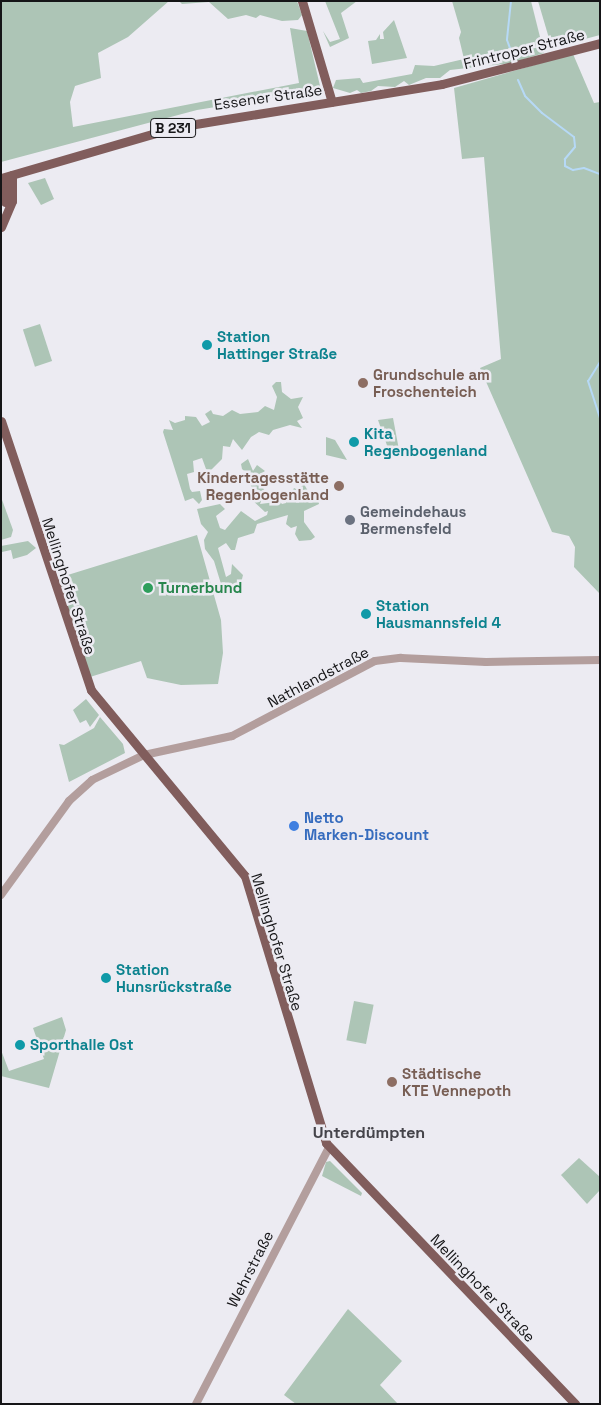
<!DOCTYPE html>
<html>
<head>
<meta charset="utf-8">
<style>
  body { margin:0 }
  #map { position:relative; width:601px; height:1405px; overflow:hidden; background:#ecebf2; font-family:"Space Grotesk",sans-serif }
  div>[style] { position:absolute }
  .green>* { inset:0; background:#adc5b6; transform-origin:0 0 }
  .stream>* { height:2px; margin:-1px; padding:0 1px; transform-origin:1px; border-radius:1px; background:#b6d9f6 }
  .minor>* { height:8px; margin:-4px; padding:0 4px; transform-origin:4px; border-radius:4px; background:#b39e9d }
  .major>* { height:9px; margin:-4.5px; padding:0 4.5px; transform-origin:4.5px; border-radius:4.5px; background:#815d5c }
  .dots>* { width:14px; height:14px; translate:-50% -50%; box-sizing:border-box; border:2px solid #ecebf2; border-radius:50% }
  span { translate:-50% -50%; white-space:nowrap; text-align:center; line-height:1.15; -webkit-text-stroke:5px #ecebf2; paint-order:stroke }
  .shield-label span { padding:1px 4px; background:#ecebf2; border:1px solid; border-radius:4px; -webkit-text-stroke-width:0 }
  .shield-label { font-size:14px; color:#151517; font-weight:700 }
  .street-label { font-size:15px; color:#151517 }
  .culture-label { font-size:15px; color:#0d838f; font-weight:700 }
  .left { translate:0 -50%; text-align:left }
  .education-label { font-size:15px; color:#785e54; font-weight:700 }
  .right { translate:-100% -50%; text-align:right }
  .worship-label { font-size:15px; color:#5b616d; font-weight:700 }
  .leisure-label { font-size:15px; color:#27864d; font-weight:700 }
  .shop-label { font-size:15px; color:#366cbe; font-weight:700 }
  .neighbourhood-label { font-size:16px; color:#45444a; font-weight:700 }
  .frame { position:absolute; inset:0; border:2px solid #151517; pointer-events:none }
</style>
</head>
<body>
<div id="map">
  <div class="green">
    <i style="clip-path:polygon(1px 1px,169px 1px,128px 37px,98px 53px,101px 78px,75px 86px,70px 102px,73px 127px,299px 83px,290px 28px,307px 31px,321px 90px,197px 110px,1px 162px)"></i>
    <i style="clip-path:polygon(179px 1px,297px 1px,302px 15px,298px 20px,282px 21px,260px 15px,256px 18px,246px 15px,228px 19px,209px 2px,182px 4px)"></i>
    <i style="clip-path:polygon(325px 1px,357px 1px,341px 13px,349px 38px,330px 47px,323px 31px,330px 42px,340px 39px)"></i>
    <i style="clip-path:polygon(452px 1px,531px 1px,544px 53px,512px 63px,450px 70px,440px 78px,426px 78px,409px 85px,404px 81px,395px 87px,378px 86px,371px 91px,361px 93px,357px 90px,350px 93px,333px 88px,336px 80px,360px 78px,363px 83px,412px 74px,415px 65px,434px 66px,464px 59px,459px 38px,461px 32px)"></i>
    <i style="clip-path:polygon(538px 1px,600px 1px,600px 35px,555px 47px,551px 45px)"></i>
    <i style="clip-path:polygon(394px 20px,407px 58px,372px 64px,368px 41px,376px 40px,380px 34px,380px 39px,384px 39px,383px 32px)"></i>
    <i style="clip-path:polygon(573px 54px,594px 103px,600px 102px,600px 594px,574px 567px,575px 547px,569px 536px,552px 532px,480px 368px,501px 359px,484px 157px,462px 159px,454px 88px)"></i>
    <i style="clip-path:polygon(45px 178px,54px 199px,41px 205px,28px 183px)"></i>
    <i style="left:40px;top:324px;width:39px;height:18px;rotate:72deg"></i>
    <i style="clip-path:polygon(276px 382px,281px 382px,282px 392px,291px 399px,303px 397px,298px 407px,303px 418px,297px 421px,302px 428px,290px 425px,273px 430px,269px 435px,259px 432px,251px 437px,242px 450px,233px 439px,230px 447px,223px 446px,222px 459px,210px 471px,206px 469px,202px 458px,193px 461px,194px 472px,187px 474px,190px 489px,192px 492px,200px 491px,202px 500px,199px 504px,193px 498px,185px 501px,163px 432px,164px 429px,173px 430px,169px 420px,175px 423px,185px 420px,185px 416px,196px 417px,202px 426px,210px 422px,205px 414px,211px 410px,213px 414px,223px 416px,232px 410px,240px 414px,258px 412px,265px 406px,274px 410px,277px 397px,272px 386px)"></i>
    <i style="clip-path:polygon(393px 418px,399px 450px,389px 451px,378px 420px)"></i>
    <i style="clip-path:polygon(326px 437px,335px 440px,347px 460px,326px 455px)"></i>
    <i style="clip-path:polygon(248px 459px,253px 471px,257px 465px,265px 471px,256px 477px,265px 491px,260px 504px,276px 502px,272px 499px,274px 495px,282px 504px,286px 503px,294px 488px,298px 490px,304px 484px,309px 493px,317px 494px,319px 504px,304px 511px,304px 522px,315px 537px,311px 540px,299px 541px,295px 534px,297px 526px,291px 528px,286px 524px,288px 515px,257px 524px,254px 533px,238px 538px,235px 550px,231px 550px,226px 543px,218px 548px,226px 577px,231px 574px,232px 564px,243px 575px,241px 583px,226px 585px,221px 584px,214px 561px,205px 549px,204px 540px,208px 532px,201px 524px,197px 509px,220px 504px,225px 509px,216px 516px,220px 528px,225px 530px,241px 511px,255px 521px,267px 515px,268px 511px,265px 512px,249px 497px,259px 492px,252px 490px,248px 474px,242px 469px,241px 464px)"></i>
    <i style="clip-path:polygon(1px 497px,13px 530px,11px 537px,1px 540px)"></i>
    <i style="clip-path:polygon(197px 535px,221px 620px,223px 653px,218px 684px,181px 685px,147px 678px,141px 661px,90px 677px,58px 578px)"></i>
    <i style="clip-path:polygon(28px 541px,36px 548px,27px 555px,13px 559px,11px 550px,2px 552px,1px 558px,1px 546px)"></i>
    <i style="clip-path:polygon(86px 699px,99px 715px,90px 727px,86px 720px,80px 723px,73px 710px)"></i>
    <i style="clip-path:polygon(100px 717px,123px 744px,125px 753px,69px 782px,59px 744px,64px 745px,94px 728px)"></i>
    <i style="left:354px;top:1001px;width:20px;height:40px;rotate:11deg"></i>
    <i style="clip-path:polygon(62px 1017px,66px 1030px,49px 1088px,1px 1076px,1px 1050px,9px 1071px,44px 1059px,33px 1028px)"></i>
    <i style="clip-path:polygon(579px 1158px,600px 1177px,600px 1190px,587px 1204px,561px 1175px)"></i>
    <i style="clip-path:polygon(330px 1161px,362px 1193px,361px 1196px,322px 1176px,326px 1162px)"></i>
    <i style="clip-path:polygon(348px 1309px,402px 1361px,380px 1385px,398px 1404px,296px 1404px,284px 1395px)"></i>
  </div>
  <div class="stream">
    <i style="left:511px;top:1px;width:39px;rotate:96deg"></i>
    <i style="left:507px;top:40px;width:15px;rotate:70deg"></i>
    <i style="left:518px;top:80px;width:17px;rotate:66deg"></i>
    <i style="left:525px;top:96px;width:24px;rotate:45deg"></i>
    <i style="left:542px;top:113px;width:40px;rotate:37deg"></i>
    <i style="left:574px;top:137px;width:10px;rotate:84deg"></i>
    <i style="left:575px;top:147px;width:16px;rotate:130deg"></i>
    <i style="left:565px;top:159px;width:7px;rotate:90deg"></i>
    <i style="left:565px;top:166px;width:9px;rotate:27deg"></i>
    <i style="left:573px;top:170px;width:11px;rotate:-10deg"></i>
    <i style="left:584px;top:168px;width:17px;rotate:21deg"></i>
    <i style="left:600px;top:362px;width:22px;rotate:122deg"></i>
    <i style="left:588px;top:381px;width:39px;rotate:72deg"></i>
  </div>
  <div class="minor">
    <i style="left:1px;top:895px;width:116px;rotate:-54.1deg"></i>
    <i style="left:69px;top:801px;width:31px;rotate:-42deg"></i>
    <i style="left:92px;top:780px;width:58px;rotate:-25.7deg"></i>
    <i style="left:144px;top:755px;width:90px;rotate:-12.2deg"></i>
    <i style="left:232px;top:736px;width:161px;rotate:-27.7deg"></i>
    <i style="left:375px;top:661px;width:26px;rotate:-7deg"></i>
    <i style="left:401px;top:658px;width:85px;rotate:2.7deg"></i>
    <i style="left:486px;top:662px;width:114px;rotate:-1deg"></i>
    <i style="left:196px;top:1404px;width:289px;rotate:-62.6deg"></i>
  </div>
  <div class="major">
    <i style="left:302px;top:1px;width:105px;rotate:73.5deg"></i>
    <i style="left:1px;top:178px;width:183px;rotate:-16.2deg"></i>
    <i style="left:177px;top:127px;width:268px;rotate:-9.2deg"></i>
    <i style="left:442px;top:84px;width:163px;rotate:-14.5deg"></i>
    <i style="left:5px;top:202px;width:19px;rotate:-96deg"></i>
    <i style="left:3px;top:183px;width:10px;rotate:-45deg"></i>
    <i style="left:1px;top:227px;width:28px;rotate:-67deg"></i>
    <i style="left:12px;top:201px;width:26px;rotate:-90deg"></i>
    <i style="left:1px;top:421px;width:284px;rotate:71.5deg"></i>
    <i style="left:91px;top:690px;width:241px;rotate:50.4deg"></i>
    <i style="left:245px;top:876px;width:279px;rotate:73.1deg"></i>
    <i style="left:326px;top:1143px;width:361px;rotate:46.3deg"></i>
  </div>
  <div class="dots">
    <i style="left:207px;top:345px;background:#0f9aa8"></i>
    <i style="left:363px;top:383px;background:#8d6e63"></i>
    <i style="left:354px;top:442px;background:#0f9aa8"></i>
    <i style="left:339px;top:486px;background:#8d6e63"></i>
    <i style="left:350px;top:520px;background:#6b7280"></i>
    <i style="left:148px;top:588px;background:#2e9e5b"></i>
    <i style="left:366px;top:614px;background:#0f9aa8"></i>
    <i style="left:294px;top:826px;background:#3f7fe0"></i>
    <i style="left:106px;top:978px;background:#0f9aa8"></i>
    <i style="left:20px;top:1045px;background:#0f9aa8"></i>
    <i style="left:392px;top:1082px;background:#8d6e63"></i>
  </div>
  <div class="shield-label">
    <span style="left:173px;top:128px">B 231</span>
  </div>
  <div class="street-label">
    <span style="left:524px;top:49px;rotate:-14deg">Frintroper Straße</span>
    <span style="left:268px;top:97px;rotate:-8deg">Essener Straße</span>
    <span style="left:69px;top:586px;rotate:72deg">Mellinghofer Straße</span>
    <span style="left:318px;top:677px;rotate:-28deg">Nathlandstraße</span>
    <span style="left:277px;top:942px;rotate:73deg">Mellinghofer Straße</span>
    <span style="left:250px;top:1269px;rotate:-63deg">Wehrstraße</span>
    <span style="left:483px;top:1288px;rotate:46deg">Mellinghofer Straße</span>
  </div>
  <div class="culture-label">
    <span class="left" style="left:217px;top:345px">Station<br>Hattinger Straße</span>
    <span class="left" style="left:364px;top:442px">Kita<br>Regenbogenland</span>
    <span class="left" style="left:376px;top:614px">Station<br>Hausmannsfeld 4</span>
    <span class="left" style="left:116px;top:978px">Station<br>Hunsrückstraße</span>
    <span class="left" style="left:30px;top:1045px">Sporthalle Ost</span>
  </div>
  <div class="education-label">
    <span class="left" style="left:373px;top:383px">Grundschule am<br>Froschenteich</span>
    <span class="right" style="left:329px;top:486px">Kindertagesstätte<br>Regenbogenland</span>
    <span class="left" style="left:402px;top:1082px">Städtische<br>KTE Vennepoth</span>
  </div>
  <div class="worship-label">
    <span class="left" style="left:360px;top:520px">Gemeindehaus<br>Bermensfeld</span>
  </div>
  <div class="leisure-label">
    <span class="left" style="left:158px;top:588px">Turnerbund</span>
  </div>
  <div class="shop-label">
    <span class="left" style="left:304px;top:826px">Netto<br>Marken-Discount</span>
  </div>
  <div class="neighbourhood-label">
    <span style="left:369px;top:1133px">Unterdümpten</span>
  </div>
  <div class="frame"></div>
</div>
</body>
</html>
